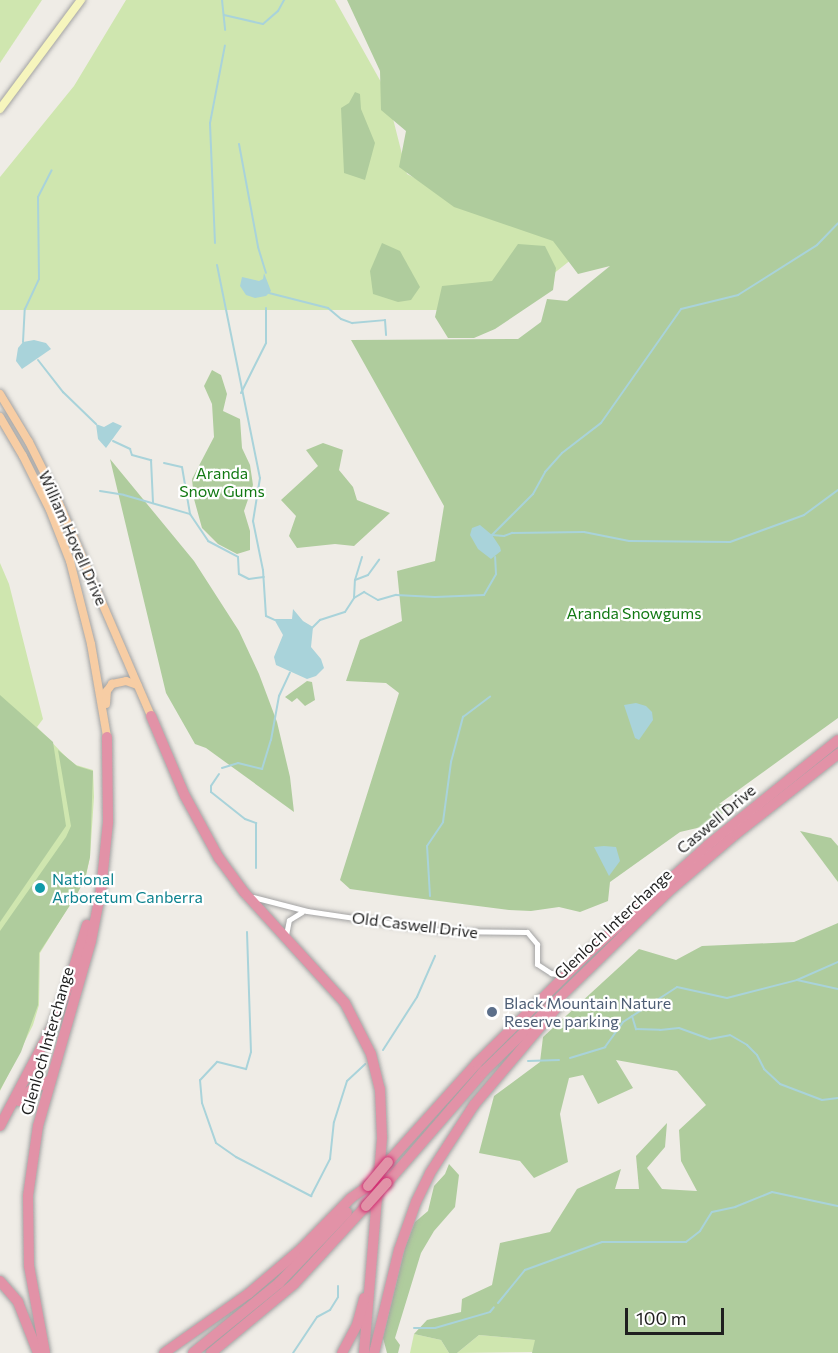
<!DOCTYPE html>
<html>
<head>
<meta charset="utf-8">
<style>
  body { margin:0 }
  #map { position:relative; width:838px; height:1353px; overflow:hidden; background:#efece6; font-family:Commissioner,sans-serif }
  div>[style] { position:absolute }
  .grass>* { inset:0; background:#cfe6af }
  .forest>* { inset:0; background:#afcc9d }
  .water>* { inset:0; background:#a9d3da }
  .stream>* { height:2px; margin:-1px; padding:0 1px; transform-origin:1px; border-radius:1px; background:#a9d3da }
  .roads { filter:drop-shadow(0 0 2px #a3a3a3) drop-shadow(0 0 2px #a3a3a3) }
  .street>* { height:5px; margin:-2.5px; padding:0 2.5px; transform-origin:2.5px; border-radius:2.5px; background:#fff }
  .secondary>* { height:8px; margin:-4px; padding:0 4px; transform-origin:4px; border-radius:4px; background:#f6f5bd }
  .primary>* { height:8px; margin:-4px; padding:0 4px; transform-origin:4px; border-radius:4px; background:#f7cda4 }
  .highway>* { height:10px; margin:-5px; padding:0 5px; transform-origin:5px; border-radius:5px; background:#e292a7 }
  .bridges { filter:drop-shadow(0 0 2px #d12f73) drop-shadow(0 0 2px #d12f73) }
  .highway-bridge>* { height:10px; margin:-5px; padding:0 5px; transform-origin:5px; border-radius:5px; background:#e292a7 }
  .dots>* { width:16px; height:16px; translate:-50% -50%; box-sizing:border-box; border:3px solid #fff; border-radius:50% }
  span { translate:-50% -50%; white-space:nowrap; text-align:center; line-height:1.15; -webkit-text-stroke:4.5px #fff; paint-order:stroke }
  .park-label { font-size:16px; color:#127913 }
  .street-label { font-size:16px; color:#1f1f1f }
  .culture-label { font-size:16px; color:#0d838f }
  .left { translate:0 -50%; text-align:left }
  .service-label { font-size:16px; color:#4e5e75 }
  .scale { position:absolute; left:625px; top:1308px; width:99px; height:27px; box-sizing:border-box; border:3px solid #1f1f1f; border-top:0; padding-left:8px; font-size:18px; line-height:21px; white-space:nowrap; color:#1f1f1f; -webkit-text-stroke:4px #fff; paint-order:stroke }
</style>
</head>
<body>
<div id="map">
  <div class="grass">
    <i style="clip-path:polygon(0 0,42px 0,0 63px)"></i>
    <i style="clip-path:polygon(126px 0,335px 0,386px 91px,407px 174px,469px 206px,582px 251px,508px 310px,0 310px,0 177px,74px 86px)"></i>
    <i style="clip-path:polygon(0 563px,9px 584px,43px 719px,37px 727px,67px 758px,76px 765px,93px 770px,94px 797px,90px 857px,85px 880px,40px 953px,39px 1005px,33px 1025px,0 1091px)"></i>
    <i style="clip-path:polygon(414px 1334px,441px 1340px,449px 1353px,410px 1353px)"></i>
    <i style="clip-path:polygon(479px 1335px,536px 1340px,534px 1352px,457px 1353px)"></i>
  </div>
  <div class="forest">
    <i style="clip-path:polygon(347px 0,838px 0,838px 718px,719px 804px,733px 804px,710px 825px,680px 832px,610px 882px,608px 901px,580px 912px,559px 907px,531px 911px,509px 910px,400px 896px,350px 889px,340px 880px,399px 693px,386px 683px,346px 681px,360px 640px,402px 621px,397px 571px,435px 561px,444px 506px,351px 340px,518px 339px,541px 322px,547px 299px,567px 301px,610px 266px,578px 274px,553px 241px,454px 207px,399px 167px,406px 131px,381px 110px,380px 71px)"></i>
    <i style="clip-path:polygon(355px 92px,360px 94px,361px 109px,375px 143px,365px 180px,344px 173px,341px 108px,349px 103px)"></i>
    <i style="clip-path:polygon(382px 243px,400px 251px,420px 287px,411px 300px,398px 302px,373px 294px,370px 271px)"></i>
    <i style="clip-path:polygon(518px 244px,545px 246px,556px 268px,553px 290px,495px 329px,474px 338px,448px 338px,435px 317px,442px 286px,492px 281px)"></i>
    <i style="clip-path:polygon(212px 370px,221px 375px,227px 394px,223px 411px,240px 419px,242px 448px,250px 465px,253px 485px,244px 511px,250px 531px,250px 550px,237px 554px,218px 544px,202px 528px,194px 499px,192px 479px,214px 437px,212px 404px,204px 386px)"></i>
    <i style="clip-path:polygon(323px 443px,343px 450px,339px 470px,353px 487px,357px 500px,390px 513px,354px 546px,335px 544px,297px 548px,289px 536px,296px 516px,281px 500px,318px 466px,306px 450px)"></i>
    <i style="clip-path:polygon(110px 459px,194px 561px,239px 631px,259px 674px,277px 722px,290px 777px,294px 812px,206px 748px,195px 744px,166px 693px)"></i>
    <i style="clip-path:polygon(307px 681px,312px 682px,315px 700px,305px 706px,297px 698px,292px 702px,285px 697px)"></i>
    <i style="clip-path:polygon(0 695px,53px 742px,66px 826px,0 922px)"></i>
    <i style="clip-path:polygon(58px 750px,77px 766px,93px 771px,90px 857px,85px 879px,76px 896px,39px 953px,38px 1005px,21px 1052px,0 1090px,0 931px,66px 837px,71px 826px)"></i>
    <i style="clip-path:polygon(800px 831px,831px 838px,838px 846px,838px 882px)"></i>
    <i style="clip-path:polygon(838px 923px,838px 1353px,532px 1353px,535px 1340px,479px 1335px,457px 1353px,449px 1353px,441px 1340px,414px 1334px,427px 1320px,461px 1312px,462px 1299px,492px 1285px,500px 1243px,550px 1232px,577px 1189px,621px 1169px,615px 1189px,639px 1189px,636px 1156px,667px 1123px,665px 1147px,647px 1168px,662px 1189px,697px 1191px,681px 1161px,679px 1130px,706px 1105px,677px 1071px,616px 1060px,633px 1088px,598px 1104px,583px 1075px,569px 1078px,560px 1114px,568px 1162px,534px 1178px,520px 1161px,479px 1153px,494px 1096px,540px 1062px,543px 1037px,639px 949px,676px 960px,702px 946px,794px 942px)"></i>
    <i style="clip-path:polygon(449px 1164px,459px 1175px,455px 1207px,434px 1231px,421px 1253px,395px 1338px,400px 1345px,398px 1353px,387px 1353px,383px 1338px,405px 1248px,415px 1222px,428px 1211px,434px 1186px,445px 1174px)"></i>
  </div>
  <div class="water">
    <i style="clip-path:polygon(264px 273px,271px 291px,266px 296px,255px 298px,246px 295px,240px 286px,242px 277px,259px 281px,263px 279px)"></i>
    <i style="clip-path:polygon(34px 340px,46px 343px,51px 349px,22px 369px,16px 361px,18px 348px,23px 342px)"></i>
    <i style="clip-path:polygon(113px 422px,122px 426px,106px 448px,98px 439px,96px 424px,104px 427px)"></i>
    <i style="clip-path:polygon(480px 525px,492px 535px,500px 547px,501px 551px,491px 559px,478px 549px,470px 535px,472px 528px)"></i>
    <i style="clip-path:polygon(293px 609px,303px 621px,313px 627px,311px 647px,321px 659px,324px 668px,316px 676px,307px 679px,276px 665px,274px 657px,283px 635px,274px 619px,292px 619px)"></i>
    <i style="clip-path:polygon(636px 703px,646px 706px,652px 712px,653px 720px,639px 740px,635px 738px,624px 705px)"></i>
    <i style="clip-path:polygon(604px 846px,616px 847px,620px 861px,609px 876px,594px 847px)"></i>
  </div>
  <div class="stream">
    <i style="left:222px;top:0;width:30px;rotate:84deg"></i>
    <i style="left:224px;top:15px;width:40px;rotate:13deg"></i>
    <i style="left:263px;top:24px;width:20px;rotate:-41deg"></i>
    <i style="left:278px;top:11px;width:13px;rotate:-61deg"></i>
    <i style="left:239px;top:144px;width:105px;rotate:79.5deg"></i>
    <i style="left:258px;top:247px;width:27px;rotate:73deg"></i>
    <i style="left:215px;top:243px;width:120px;rotate:-92.4deg"></i>
    <i style="left:210px;top:123px;width:79px;rotate:-79.1deg"></i>
    <i style="left:217px;top:265px;width:217px;rotate:78.6deg"></i>
    <i style="left:260px;top:478px;width:44px;rotate:99.2deg"></i>
    <i style="left:253px;top:521px;width:50px;rotate:78.5deg"></i>
    <i style="left:263px;top:570px;width:46px;rotate:86.3deg"></i>
    <i style="left:266px;top:616px;width:10px;rotate:24deg"></i>
    <i style="left:269px;top:293px;width:61px;rotate:14.3deg"></i>
    <i style="left:328px;top:308px;width:17px;rotate:40deg"></i>
    <i style="left:341px;top:319px;width:12px;rotate:20deg"></i>
    <i style="left:352px;top:323px;width:33px;rotate:-5deg"></i>
    <i style="left:385px;top:320px;width:15px;rotate:86deg"></i>
    <i style="left:23px;top:342px;width:33px;rotate:-87deg"></i>
    <i style="left:25px;top:309px;width:33px;rotate:-65deg"></i>
    <i style="left:39px;top:279px;width:82px;rotate:-90.7deg"></i>
    <i style="left:38px;top:197px;width:30px;rotate:-63deg"></i>
    <i style="left:38px;top:360px;width:41px;rotate:52deg"></i>
    <i style="left:63px;top:392px;width:46px;rotate:44.1deg"></i>
    <i style="left:241px;top:393px;width:56px;rotate:-63.4deg"></i>
    <i style="left:266px;top:343px;width:35px;rotate:-90deg"></i>
    <i style="left:113px;top:441px;width:19px;rotate:25deg"></i>
    <i style="left:130px;top:449px;width:6px;rotate:72deg"></i>
    <i style="left:132px;top:455px;width:20px;rotate:15deg"></i>
    <i style="left:151px;top:460px;width:43px;rotate:87.3deg"></i>
    <i style="left:164px;top:463px;width:18px;rotate:13deg"></i>
    <i style="left:182px;top:467px;width:48px;rotate:80.3deg"></i>
    <i style="left:100px;top:491px;width:24px;rotate:9deg"></i>
    <i style="left:124px;top:495px;width:69px;rotate:16.1deg"></i>
    <i style="left:190px;top:514px;width:32px;rotate:56deg"></i>
    <i style="left:208px;top:541px;width:34px;rotate:28deg"></i>
    <i style="left:238px;top:557px;width:17px;rotate:87deg"></i>
    <i style="left:239px;top:574px;width:11px;rotate:27deg"></i>
    <i style="left:249px;top:579px;width:15px;rotate:-8deg"></i>
    <i style="left:492px;top:535px;width:58px;rotate:-45deg"></i>
    <i style="left:533px;top:494px;width:25px;rotate:-61deg"></i>
    <i style="left:545px;top:472px;width:25px;rotate:-48deg"></i>
    <i style="left:562px;top:453px;width:49px;rotate:-37.6deg"></i>
    <i style="left:601px;top:423px;width:139px;rotate:-54.9deg"></i>
    <i style="left:681px;top:309px;width:59px;rotate:-13.8deg"></i>
    <i style="left:738px;top:295px;width:93px;rotate:-32.3deg"></i>
    <i style="left:817px;top:245px;width:30px;rotate:-46deg"></i>
    <i style="left:492px;top:535px;width:12px;rotate:5deg"></i>
    <i style="left:504px;top:536px;width:9px;rotate:-21deg"></i>
    <i style="left:512px;top:533px;width:72px;rotate:-0.8deg"></i>
    <i style="left:584px;top:532px;width:46px;rotate:11.3deg"></i>
    <i style="left:629px;top:541px;width:101px;rotate:0.6deg"></i>
    <i style="left:730px;top:542px;width:79px;rotate:-20deg"></i>
    <i style="left:804px;top:515px;width:42px;rotate:-36.3deg"></i>
    <i style="left:355px;top:580px;width:14px;rotate:-21deg"></i>
    <i style="left:368px;top:575px;width:19px;rotate:-54deg"></i>
    <i style="left:354px;top:598px;width:18px;rotate:-87deg"></i>
    <i style="left:355px;top:580px;width:24px;rotate:-73deg"></i>
    <i style="left:311px;top:629px;width:13px;rotate:-45deg"></i>
    <i style="left:320px;top:620px;width:26px;rotate:-18deg"></i>
    <i style="left:345px;top:612px;width:17px;rotate:-57deg"></i>
    <i style="left:354px;top:598px;width:12px;rotate:-31deg"></i>
    <i style="left:364px;top:592px;width:16px;rotate:30deg"></i>
    <i style="left:378px;top:600px;width:19px;rotate:-16deg"></i>
    <i style="left:396px;top:595px;width:39px;rotate:3deg"></i>
    <i style="left:435px;top:597px;width:49px;rotate:-2.3deg"></i>
    <i style="left:484px;top:595px;width:24px;rotate:-60deg"></i>
    <i style="left:496px;top:574px;width:17px;rotate:-93deg"></i>
    <i style="left:222px;top:768px;width:17px;rotate:-17deg"></i>
    <i style="left:238px;top:763px;width:25px;rotate:14deg"></i>
    <i style="left:262px;top:769px;width:30px;rotate:-73deg"></i>
    <i style="left:271px;top:740px;width:45px;rotate:-79.7deg"></i>
    <i style="left:279px;top:696px;width:26px;rotate:-65deg"></i>
    <i style="left:219px;top:774px;width:14px;rotate:124deg"></i>
    <i style="left:211px;top:786px;width:6px;rotate:90deg"></i>
    <i style="left:211px;top:792px;width:43px;rotate:38.5deg"></i>
    <i style="left:245px;top:819px;width:12px;rotate:20deg"></i>
    <i style="left:256px;top:823px;width:45px;rotate:90deg"></i>
    <i style="left:430px;top:896px;width:50px;rotate:-93.4deg"></i>
    <i style="left:427px;top:846px;width:29px;rotate:-56deg"></i>
    <i style="left:443px;top:822px;width:61px;rotate:-82.4deg"></i>
    <i style="left:451px;top:762px;width:47px;rotate:-75.1deg"></i>
    <i style="left:463px;top:717px;width:34px;rotate:-37deg"></i>
    <i style="left:247px;top:932px;width:120px;rotate:88.1deg"></i>
    <i style="left:251px;top:1052px;width:18px;rotate:106deg"></i>
    <i style="left:246px;top:1069px;width:30px;rotate:-166deg"></i>
    <i style="left:217px;top:1062px;width:25px;rotate:133deg"></i>
    <i style="left:200px;top:1080px;width:23px;rotate:85deg"></i>
    <i style="left:202px;top:1103px;width:42px;rotate:70.7deg"></i>
    <i style="left:216px;top:1143px;width:24px;rotate:35deg"></i>
    <i style="left:236px;top:1157px;width:85px;rotate:27.5deg"></i>
    <i style="left:311px;top:1196px;width:42px;rotate:-62.8deg"></i>
    <i style="left:330px;top:1159px;width:37px;rotate:-84deg"></i>
    <i style="left:334px;top:1122px;width:43px;rotate:-72.4deg"></i>
    <i style="left:347px;top:1081px;width:25px;rotate:-43deg"></i>
    <i style="left:797px;top:980px;width:42px;rotate:12.4deg"></i>
    <i style="left:632px;top:1016px;width:14px;rotate:73deg"></i>
    <i style="left:636px;top:1029px;width:24px;rotate:2deg"></i>
    <i style="left:660px;top:1030px;width:19px;rotate:-6deg"></i>
    <i style="left:679px;top:1028px;width:33px;rotate:20deg"></i>
    <i style="left:710px;top:1039px;width:20px;rotate:-11deg"></i>
    <i style="left:730px;top:1035px;width:20px;rotate:30deg"></i>
    <i style="left:747px;top:1045px;width:14px;rotate:45deg"></i>
    <i style="left:757px;top:1055px;width:16px;rotate:63deg"></i>
    <i style="left:764px;top:1069px;width:22px;rotate:43deg"></i>
    <i style="left:780px;top:1084px;width:45px;rotate:20.9deg"></i>
    <i style="left:822px;top:1100px;width:16px;rotate:-7deg"></i>
    <i style="left:383px;top:1050px;width:63px;rotate:-57.3deg"></i>
    <i style="left:417px;top:997px;width:45px;rotate:-66.3deg"></i>
    <i style="left:570px;top:1058px;width:37px;rotate:-17deg"></i>
    <i style="left:605px;top:1047px;width:31px;rotate:-54deg"></i>
    <i style="left:623px;top:1022px;width:64px;rotate:-32.9deg"></i>
    <i style="left:677px;top:987px;width:51px;rotate:12.4deg"></i>
    <i style="left:727px;top:998px;width:72px;rotate:-14.4deg"></i>
    <i style="left:797px;top:980px;width:45px;rotate:-23.7deg"></i>
    <i style="left:528px;top:1061px;width:31px;rotate:-2deg"></i>
    <i style="left:498px;top:1303px;width:43px;rotate:-50.7deg"></i>
    <i style="left:525px;top:1270px;width:82px;rotate:-20deg"></i>
    <i style="left:602px;top:1242px;width:84px"></i>
    <i style="left:686px;top:1242px;width:18px;rotate:-38deg"></i>
    <i style="left:700px;top:1231px;width:22px;rotate:-58deg"></i>
    <i style="left:712px;top:1212px;width:24px;rotate:-12deg"></i>
    <i style="left:735px;top:1207px;width:40px;rotate:-22deg"></i>
    <i style="left:772px;top:1192px;width:67px;rotate:12deg"></i>
    <i style="left:414px;top:1328px;width:21px"></i>
    <i style="left:435px;top:1328px;width:57px;rotate:-16.2deg"></i>
    <i style="left:490px;top:1312px;width:6px;rotate:-51deg"></i>
    <i style="left:293px;top:1353px;width:43px;rotate:-56.3deg"></i>
    <i style="left:317px;top:1317px;width:15px;rotate:-28deg"></i>
    <i style="left:330px;top:1310px;width:15px;rotate:-58deg"></i>
    <i style="left:338px;top:1297px;width:11px;rotate:-90deg"></i>
  </div>
  <div class="roads">
    <div class="street">
      <i style="left:253px;top:897px;width:56px;rotate:14.5deg"></i>
      <i style="left:307px;top:911px;width:136px;rotate:8.4deg"></i>
      <i style="left:442px;top:931px;width:85px;rotate:0.7deg"></i>
      <i style="left:527px;top:932px;width:16px;rotate:50deg"></i>
      <i style="left:537px;top:944px;width:20px;rotate:90deg"></i>
      <i style="left:537px;top:964px;width:17px;rotate:33deg"></i>
      <i style="left:551px;top:973px;width:13px;rotate:13deg"></i>
      <i style="left:286px;top:935px;width:15px;rotate:-79deg"></i>
      <i style="left:289px;top:920px;width:15px;rotate:-32deg"></i>
    </div>
    <div class="secondary">
      <i style="left:0;top:109px;width:136px;rotate:-53.4deg"></i>
    </div>
    <div class="primary">
      <i style="left:0;top:394px;width:56px;rotate:58.9deg"></i>
      <i style="left:29px;top:442px;width:58px;rotate:63.4deg"></i>
      <i style="left:55px;top:494px;width:242px;rotate:66.6deg"></i>
      <i style="left:0;top:417px;width:45px;rotate:59.5deg"></i>
      <i style="left:23px;top:456px;width:60px;rotate:63.4deg"></i>
      <i style="left:50px;top:510px;width:55px;rotate:68.6deg"></i>
      <i style="left:70px;top:561px;width:86px;rotate:75.8deg"></i>
      <i style="left:91px;top:644px;width:94px;rotate:80.2deg"></i>
      <i style="left:106px;top:704px;width:13px;rotate:-86deg"></i>
      <i style="left:107px;top:691px;width:9px;rotate:-54deg"></i>
      <i style="left:112px;top:684px;width:14px;rotate:-12deg"></i>
      <i style="left:126px;top:681px;width:12px;rotate:20deg"></i>
    </div>
    <div class="highway">
      <i style="left:151px;top:716px;width:87px;rotate:67deg"></i>
      <i style="left:185px;top:796px;width:71px;rotate:61.3deg"></i>
      <i style="left:219px;top:858px;width:42px;rotate:53.7deg"></i>
      <i style="left:244px;top:892px;width:150px;rotate:47.7deg"></i>
      <i style="left:345px;top:1003px;width:57px;rotate:63deg"></i>
      <i style="left:371px;top:1054px;width:36px;rotate:76deg"></i>
      <i style="left:380px;top:1089px;width:49px;rotate:87.7deg"></i>
      <i style="left:382px;top:1138px;width:216px;rotate:94.8deg"></i>
      <i style="left:19px;top:1101px;width:16px;rotate:-43deg"></i>
      <i style="left:31px;top:1090px;width:22px;rotate:-27deg"></i>
      <i style="left:0;top:1126px;width:114px;rotate:-62.3deg"></i>
      <i style="left:53px;top:1025px;width:45px;rotate:-69.1deg"></i>
      <i style="left:69px;top:983px;width:61px;rotate:-72.8deg"></i>
      <i style="left:388px;top:1162px;width:133px;rotate:-48deg"></i>
      <i style="left:477px;top:1063px;width:153px;rotate:-44.7deg"></i>
      <i style="left:586px;top:955px;width:164px;rotate:-42deg"></i>
      <i style="left:708px;top:845px;width:167px;rotate:-38.9deg"></i>
      <i style="left:387px;top:1183px;width:147px;rotate:-49.1deg"></i>
      <i style="left:483px;top:1072px;width:258px;rotate:-44.2deg"></i>
      <i style="left:668px;top:892px;width:89px;rotate:-40.5deg"></i>
      <i style="left:736px;top:834px;width:130px;rotate:-38.1deg"></i>
      <i style="left:0;top:1281px;width:28px;rotate:49deg"></i>
      <i style="left:18px;top:1302px;width:55px;rotate:68.6deg"></i>
      <i style="left:45px;top:1353px;width:88px;rotate:-100.4deg"></i>
      <i style="left:29px;top:1266px;width:70px;rotate:-90.8deg"></i>
      <i style="left:28px;top:1196px;width:71px;rotate:-81.9deg"></i>
      <i style="left:38px;top:1126px;width:192px;rotate:-74deg"></i>
      <i style="left:91px;top:941px;width:52px;rotate:-78.9deg"></i>
      <i style="left:101px;top:890px;width:68px;rotate:-84.1deg"></i>
      <i style="left:108px;top:822px;width:85px;rotate:-90.7deg"></i>
      <i style="left:164px;top:1353px;width:103px;rotate:-35.1deg"></i>
      <i style="left:248px;top:1294px;width:71px;rotate:-40.4deg"></i>
      <i style="left:302px;top:1248px;width:70px;rotate:-45.6deg"></i>
      <i style="left:351px;top:1198px;width:21px;rotate:-35deg"></i>
      <i style="left:193px;top:1353px;width:111px;rotate:-39.1deg"></i>
      <i style="left:279px;top:1283px;width:98px;rotate:-46.2deg"></i>
      <i style="left:211px;top:1353px;width:108px;rotate:-39.7deg"></i>
      <i style="left:294px;top:1284px;width:106px;rotate:-47.3deg"></i>
      <i style="left:342px;top:1353px;width:32px;rotate:-62deg"></i>
      <i style="left:357px;top:1325px;width:28px;rotate:-75deg"></i>
      <i style="left:374px;top:1353px;width:106px;rotate:-76.4deg"></i>
      <i style="left:399px;top:1250px;width:51px;rotate:-70.5deg"></i>
      <i style="left:416px;top:1202px;width:32px;rotate:-64deg"></i>
      <i style="left:430px;top:1173px;width:81px;rotate:-57.1deg"></i>
      <i style="left:474px;top:1105px;width:130px;rotate:-49.7deg"></i>
    </div>
  </div>
  <div class="bridges">
    <div class="highway-bridge">
      <i style="left:368px;top:1186px;width:31px;rotate:-50deg"></i>
      <i style="left:366px;top:1206px;width:31px;rotate:-48deg"></i>
    </div>
  </div>
  <div class="dots">
    <i style="left:40px;top:888px;background:#0f9aa8"></i>
    <i style="left:492px;top:1012px;background:#5c6f8a"></i>
  </div>
  <div class="park-label">
    <span style="left:222px;top:482px">Aranda<br>Snow Gums</span>
    <span style="left:634px;top:613px">Aranda Snowgums</span>
  </div>
  <div class="street-label">
    <span style="left:73px;top:538px;rotate:66deg">William Hovell Drive</span>
    <span style="left:716px;top:819px;rotate:-40deg">Caswell Drive</span>
    <span style="left:613px;top:924px;rotate:-43deg">Glenloch Interchange</span>
    <span style="left:415px;top:925px;rotate:7deg">Old Caswell Drive</span>
    <span style="left:47px;top:1041px;rotate:-74deg">Glenloch Interchange</span>
  </div>
  <div class="culture-label">
    <span class="left" style="left:52px;top:888px">National<br>Arboretum Canberra</span>
  </div>
  <div class="service-label">
    <span class="left" style="left:504px;top:1012px">Black Mountain Nature<br>Reserve parking</span>
  </div>
  <div class="scale">100 m</div>
</div>
</body>
</html>
